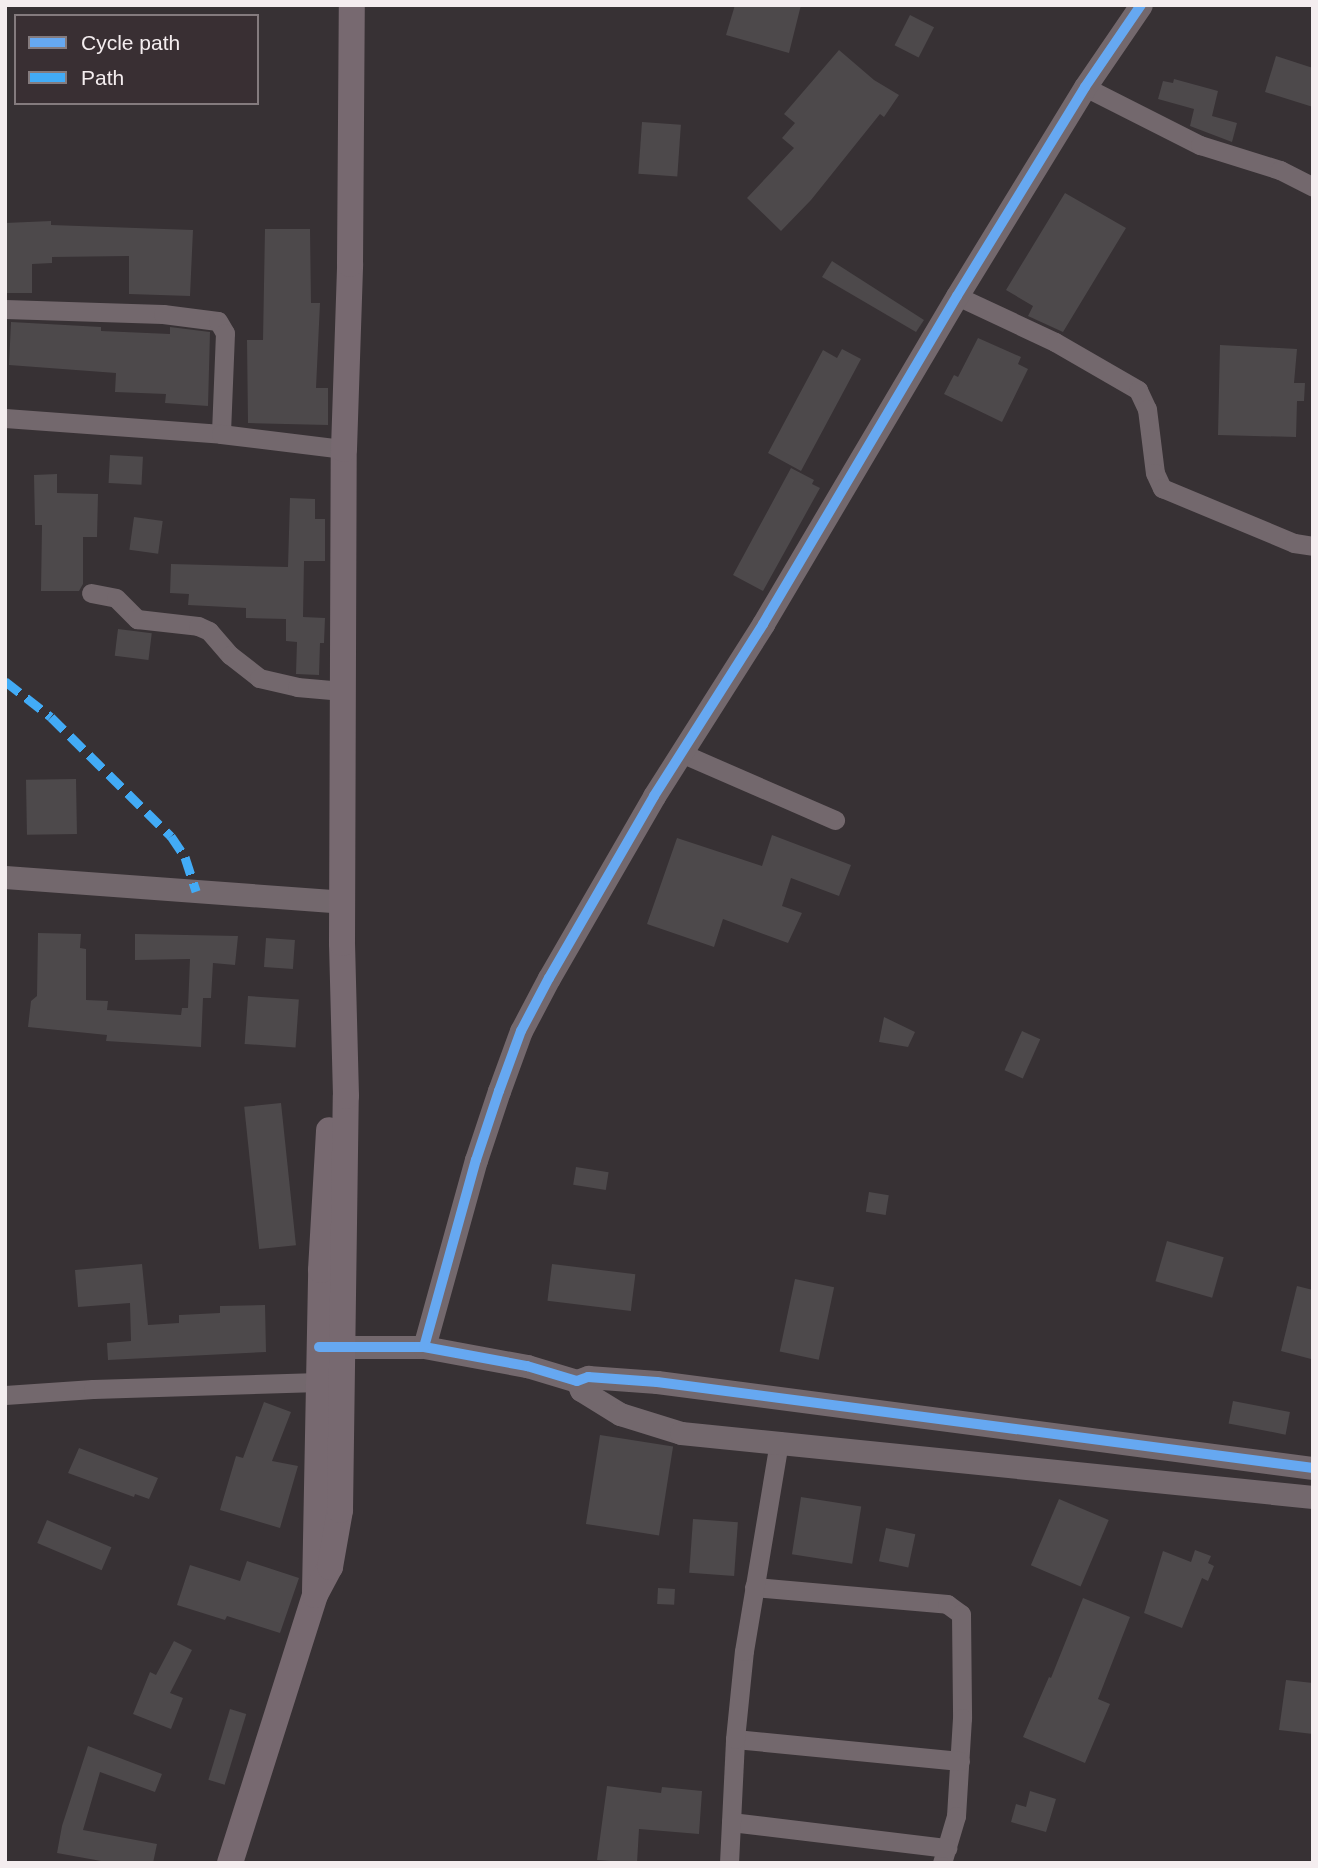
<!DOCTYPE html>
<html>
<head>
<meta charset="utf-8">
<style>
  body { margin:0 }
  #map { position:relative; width:1318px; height:1868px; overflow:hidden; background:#373134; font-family:Arial,sans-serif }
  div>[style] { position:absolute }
  .building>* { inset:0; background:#4d494b; transform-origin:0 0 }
  .minor>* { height:19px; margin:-9.5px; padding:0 9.5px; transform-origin:9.5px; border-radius:9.5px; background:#73686d }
  .tertiary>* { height:23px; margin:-11.5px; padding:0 11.5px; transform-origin:11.5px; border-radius:11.5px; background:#73686d }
  .secondary>* { height:26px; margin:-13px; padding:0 13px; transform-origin:13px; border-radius:13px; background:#776970 }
  .quiet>* { height:9px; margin-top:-4.5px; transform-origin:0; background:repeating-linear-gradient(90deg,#42abf6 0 18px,transparent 0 27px) }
  .cycleway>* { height:10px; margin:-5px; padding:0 5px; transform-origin:5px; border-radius:5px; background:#66a8f1 }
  span { translate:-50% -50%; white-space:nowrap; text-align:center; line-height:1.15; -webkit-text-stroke:7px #392f33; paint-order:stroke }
  .frame { position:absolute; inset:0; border:7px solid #f4edef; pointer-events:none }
  .legend { position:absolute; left:14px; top:14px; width:245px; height:91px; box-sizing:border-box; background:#392f33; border:2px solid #847b7e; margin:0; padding:9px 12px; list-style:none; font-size:21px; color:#f4edef }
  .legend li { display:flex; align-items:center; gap:14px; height:35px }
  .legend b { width:35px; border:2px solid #847b7e }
</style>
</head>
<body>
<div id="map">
  <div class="building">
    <i style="clip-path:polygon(735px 5px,801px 5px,789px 53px,726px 35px)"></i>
    <i style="left:910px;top:15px;width:27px;height:34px;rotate:27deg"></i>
    <i style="clip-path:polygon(839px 50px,874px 80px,899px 95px,884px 117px,880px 114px,811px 200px,781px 231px,747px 198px,794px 148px,782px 138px,795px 123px,784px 114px)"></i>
    <i style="clip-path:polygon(1276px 56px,1313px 68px,1313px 107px,1265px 92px)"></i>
    <i style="clip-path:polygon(1174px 79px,1218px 91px,1212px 116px,1237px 123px,1232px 142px,1190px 126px,1194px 109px,1158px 99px,1163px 81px,1173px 83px)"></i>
    <i style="left:642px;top:122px;width:39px;height:52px;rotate:4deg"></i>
    <i style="clip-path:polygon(1065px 193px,1126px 228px,1063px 332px,1028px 316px,1033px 306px,1006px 290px)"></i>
    <i style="clip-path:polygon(51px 221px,51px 225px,193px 230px,190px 296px,129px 294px,129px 256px,52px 257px,52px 263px,32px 264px,32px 293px,5px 293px,5px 223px)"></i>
    <i style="clip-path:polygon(265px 229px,310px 229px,311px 303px,320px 303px,316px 388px,328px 388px,328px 425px,248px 423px,247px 340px,263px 340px)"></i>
    <i style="clip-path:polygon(832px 261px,924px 320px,916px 332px,822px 277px)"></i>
    <i style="clip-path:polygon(11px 322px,101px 327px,101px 331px,170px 334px,170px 327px,210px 332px,208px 406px,165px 403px,166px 394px,115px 392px,116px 373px,9px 365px)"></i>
    <i style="clip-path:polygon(978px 338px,1021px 357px,1018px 364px,1028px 369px,1002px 422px,944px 394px,954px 375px,958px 377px)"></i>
    <i style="clip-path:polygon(1220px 345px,1297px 349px,1294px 383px,1305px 383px,1304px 401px,1297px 401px,1296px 437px,1218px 435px)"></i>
    <i style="clip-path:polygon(842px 349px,861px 359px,801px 471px,768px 453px,823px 350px,837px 358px)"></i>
    <i style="left:110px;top:455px;width:33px;height:28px;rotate:3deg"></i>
    <i style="clip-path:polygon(791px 468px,814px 480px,812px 484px,820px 488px,763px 591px,733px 575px)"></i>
    <i style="clip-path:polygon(57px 474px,57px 493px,98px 494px,97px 537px,83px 537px,83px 584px,79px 591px,41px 591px,42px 525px,35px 525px,34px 475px)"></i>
    <i style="clip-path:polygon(290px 498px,315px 499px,315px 519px,325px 519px,325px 561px,304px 561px,303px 617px,325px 618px,324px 643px,320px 643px,319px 675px,296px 674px,297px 642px,286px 641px,286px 619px,246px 618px,246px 608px,188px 605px,189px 594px,170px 593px,171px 564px,288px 567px)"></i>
    <i style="left:134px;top:517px;width:29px;height:33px;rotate:8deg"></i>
    <i style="left:118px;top:629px;width:34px;height:27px;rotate:7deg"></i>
    <i style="left:76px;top:779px;width:55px;height:50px;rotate:89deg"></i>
    <i style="clip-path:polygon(772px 835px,851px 865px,839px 896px,791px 878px,782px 906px,802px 913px,788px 943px,723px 919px,714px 947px,647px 924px,677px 838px,762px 866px)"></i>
    <i style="clip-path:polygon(38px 933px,81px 934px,80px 948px,86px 949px,86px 1000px,108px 1001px,107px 1010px,181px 1015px,182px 1008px,188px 1008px,190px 959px,135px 960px,135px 934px,238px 936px,235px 965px,213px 963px,211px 998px,203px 998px,201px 1047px,106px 1041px,107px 1035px,28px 1027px,31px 1001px,37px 996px)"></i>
    <i style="left:266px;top:938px;width:29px;height:29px;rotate:4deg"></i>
    <i style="left:248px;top:996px;width:51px;height:48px;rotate:4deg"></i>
    <i style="clip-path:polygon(884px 1017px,915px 1032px,908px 1047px,879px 1042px)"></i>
    <i style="left:1022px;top:1031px;width:20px;height:43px;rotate:24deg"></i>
    <i style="left:281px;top:1103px;width:143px;height:37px;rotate:84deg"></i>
    <i style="left:576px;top:1167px;width:33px;height:18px;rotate:9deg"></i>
    <i style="left:869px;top:1192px;width:20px;height:20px;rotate:9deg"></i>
    <i style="left:1167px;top:1241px;width:59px;height:42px;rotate:16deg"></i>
    <i style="clip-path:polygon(142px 1264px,148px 1325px,179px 1323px,179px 1315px,220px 1313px,220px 1306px,265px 1305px,266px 1352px,108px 1360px,107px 1343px,131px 1341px,130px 1303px,78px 1307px,75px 1270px)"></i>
    <i style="left:552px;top:1264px;width:84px;height:37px;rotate:7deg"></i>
    <i style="left:795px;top:1279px;width:40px;height:74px;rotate:12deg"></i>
    <i style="clip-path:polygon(1297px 1286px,1313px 1290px,1311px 1359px,1281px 1351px)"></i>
    <i style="left:1233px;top:1401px;width:58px;height:23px;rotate:11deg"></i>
    <i style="clip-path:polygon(264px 1402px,291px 1412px,272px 1461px,298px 1466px,280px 1528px,220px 1510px,236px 1456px,243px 1458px)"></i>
    <i style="left:600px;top:1435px;width:74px;height:90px;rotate:9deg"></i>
    <i style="clip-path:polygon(79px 1448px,158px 1478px,149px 1499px,135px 1494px,134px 1497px,68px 1473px)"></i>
    <i style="left:801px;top:1497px;width:61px;height:58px;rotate:9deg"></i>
    <i style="left:1059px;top:1499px;width:54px;height:72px;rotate:23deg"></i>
    <i style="left:693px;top:1519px;width:45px;height:54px;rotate:4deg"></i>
    <i style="left:47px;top:1520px;width:70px;height:25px;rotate:23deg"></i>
    <i style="left:886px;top:1528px;width:30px;height:34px;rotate:12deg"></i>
    <i style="clip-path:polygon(1195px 1550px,1211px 1556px,1208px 1563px,1214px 1566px,1208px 1581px,1202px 1578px,1182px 1628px,1144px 1613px,1163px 1551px,1191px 1562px)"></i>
    <i style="clip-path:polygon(247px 1561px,299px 1578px,280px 1633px,227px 1616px,225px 1620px,177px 1605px,190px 1565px,240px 1581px)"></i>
    <i style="left:658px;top:1588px;width:17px;height:16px;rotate:3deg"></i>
    <i style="clip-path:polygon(1083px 1598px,1130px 1617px,1098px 1699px,1110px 1704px,1085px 1763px,1023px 1737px,1049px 1677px,1051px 1678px)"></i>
    <i style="clip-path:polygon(174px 1641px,192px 1650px,170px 1693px,183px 1698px,171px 1729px,133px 1714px,150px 1672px,156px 1675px)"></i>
    <i style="clip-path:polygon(1286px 1680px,1313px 1683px,1313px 1734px,1279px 1730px)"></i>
    <i style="left:230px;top:1709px;width:17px;height:74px;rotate:17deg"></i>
    <i style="clip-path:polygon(88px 1746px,162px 1774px,155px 1792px,100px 1772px,83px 1830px,157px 1844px,153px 1863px,112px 1863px,57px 1853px,62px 1826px)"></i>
    <i style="clip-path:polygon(607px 1786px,661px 1793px,662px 1787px,702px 1791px,699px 1834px,639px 1829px,637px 1863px,597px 1860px)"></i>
    <i style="clip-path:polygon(1030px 1791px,1056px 1799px,1046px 1832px,1011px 1822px,1016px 1804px,1026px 1807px)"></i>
  </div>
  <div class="minor">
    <i style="left:1085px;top:87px;width:129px;rotate:26.8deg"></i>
    <i style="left:1200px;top:145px;width:84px;rotate:17.4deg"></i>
    <i style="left:1280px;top:170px;width:37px;rotate:27deg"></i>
    <i style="left:957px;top:296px;width:108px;rotate:25.1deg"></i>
    <i style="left:1055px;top:342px;width:96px;rotate:30deg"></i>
    <i style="left:1138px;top:390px;width:21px;rotate:65deg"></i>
    <i style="left:1147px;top:409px;width:64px;rotate:82.9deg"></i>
    <i style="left:1155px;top:473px;width:17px;rotate:65deg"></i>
    <i style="left:1162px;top:488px;width:143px;rotate:22.6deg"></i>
    <i style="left:1294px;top:543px;width:19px;rotate:9deg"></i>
    <i style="left:5px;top:309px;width:158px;rotate:1.8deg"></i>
    <i style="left:163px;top:314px;width:55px;rotate:7.3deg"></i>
    <i style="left:218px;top:321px;width:14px;rotate:60deg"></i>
    <i style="left:225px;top:333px;width:101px;rotate:92.3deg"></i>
    <i style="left:5px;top:418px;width:217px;rotate:4.2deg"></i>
    <i style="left:221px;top:434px;width:124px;rotate:7deg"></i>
    <i style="left:91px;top:593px;width:25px;rotate:11deg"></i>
    <i style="left:116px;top:598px;width:30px;rotate:45deg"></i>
    <i style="left:137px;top:619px;width:61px;rotate:6.5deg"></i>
    <i style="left:198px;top:626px;width:12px;rotate:24deg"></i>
    <i style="left:209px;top:631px;width:32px;rotate:49deg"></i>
    <i style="left:230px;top:655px;width:37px;rotate:38deg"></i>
    <i style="left:259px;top:678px;width:39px;rotate:13deg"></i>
    <i style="left:297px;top:687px;width:46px;rotate:5deg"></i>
    <i style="left:681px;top:753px;width:168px;rotate:23.5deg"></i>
    <i style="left:5px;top:1395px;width:88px;rotate:-3.9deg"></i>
    <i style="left:93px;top:1389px;width:226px;rotate:-1.8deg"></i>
    <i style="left:754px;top:1587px;width:194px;rotate:5deg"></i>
    <i style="left:947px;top:1604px;width:17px;rotate:36deg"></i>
    <i style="left:961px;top:1614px;width:104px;rotate:89.4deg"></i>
    <i style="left:962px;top:1718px;width:98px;rotate:93.5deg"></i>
    <i style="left:956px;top:1816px;width:49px;rotate:106.6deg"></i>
    <i style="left:735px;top:1739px;width:226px;rotate:5.6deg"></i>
    <i style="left:731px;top:1822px;width:218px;rotate:6.9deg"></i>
    <i style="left:729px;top:1863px;width:124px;rotate:-87.2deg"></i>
    <i style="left:735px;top:1739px;width:88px;rotate:-84.2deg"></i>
    <i style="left:744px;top:1651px;width:213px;rotate:-80.5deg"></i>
  </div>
  <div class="tertiary">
    <i style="left:5px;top:877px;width:338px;rotate:4.2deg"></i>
    <i style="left:325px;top:1347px;width:99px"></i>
    <i style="left:424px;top:1347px;width:105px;rotate:10.5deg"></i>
    <i style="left:527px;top:1366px;width:52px;rotate:16.7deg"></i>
    <i style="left:577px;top:1381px;width:12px;rotate:-20deg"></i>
    <i style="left:588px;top:1377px;width:69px;rotate:4.1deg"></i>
    <i style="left:657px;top:1382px;width:662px;rotate:7.47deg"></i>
    <i style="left:424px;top:1347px;width:194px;rotate:-74.5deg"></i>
    <i style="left:476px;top:1160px;width:73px;rotate:-71.6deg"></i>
    <i style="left:499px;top:1091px;width:64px;rotate:-69.9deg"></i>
    <i style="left:521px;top:1031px;width:60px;rotate:-62.2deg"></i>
    <i style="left:549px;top:978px;width:210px;rotate:-60deg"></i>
    <i style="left:654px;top:796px;width:204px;rotate:-57.6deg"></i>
    <i style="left:763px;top:624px;width:381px;rotate:-59.4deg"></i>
    <i style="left:957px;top:296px;width:245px;rotate:-58.5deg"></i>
    <i style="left:1085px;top:87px;width:99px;rotate:-55.7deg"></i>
    <i style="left:577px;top:1381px;width:10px;rotate:66deg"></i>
    <i style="left:581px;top:1390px;width:46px;rotate:31.6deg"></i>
    <i style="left:620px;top:1414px;width:64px;rotate:17.3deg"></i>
    <i style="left:681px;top:1433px;width:635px;rotate:5.78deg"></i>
  </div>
  <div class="secondary">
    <i style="left:315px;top:1592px;width:322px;rotate:-88.9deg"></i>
    <i style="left:321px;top:1270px;width:140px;rotate:-86.7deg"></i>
    <i style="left:230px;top:1863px;width:281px;rotate:-72.4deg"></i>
    <i style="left:315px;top:1595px;width:32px;rotate:-62deg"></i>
    <i style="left:330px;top:1567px;width:58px;rotate:-80deg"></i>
    <i style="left:340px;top:1510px;width:414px;rotate:-89.2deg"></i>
    <i style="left:346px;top:1096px;width:153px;rotate:-91.5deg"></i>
    <i style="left:342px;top:943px;width:494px;rotate:-89.8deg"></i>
    <i style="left:344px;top:449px;width:185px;rotate:-88.1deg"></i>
    <i style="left:350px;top:264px;width:259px;rotate:-89.6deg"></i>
  </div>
  <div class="quiet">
    <i style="left:5px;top:681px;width:58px;rotate:38deg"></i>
    <i style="left:51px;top:717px;width:169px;rotate:44.8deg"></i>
    <i style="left:171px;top:836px;width:25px;rotate:56deg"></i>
    <i style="left:185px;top:857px;width:36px;rotate:72deg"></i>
  </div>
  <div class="cycleway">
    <i style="left:319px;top:1347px;width:105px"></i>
    <i style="left:424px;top:1347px;width:105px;rotate:10.5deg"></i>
    <i style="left:527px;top:1366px;width:52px;rotate:16.7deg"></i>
    <i style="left:577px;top:1381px;width:12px;rotate:-20deg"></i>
    <i style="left:588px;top:1377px;width:69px;rotate:4.1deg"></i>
    <i style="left:657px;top:1382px;width:662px;rotate:7.47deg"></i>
    <i style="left:424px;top:1347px;width:194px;rotate:-74.5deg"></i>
    <i style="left:476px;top:1160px;width:73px;rotate:-71.6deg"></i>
    <i style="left:499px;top:1091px;width:64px;rotate:-69.9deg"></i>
    <i style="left:521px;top:1031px;width:60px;rotate:-62.2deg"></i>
    <i style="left:549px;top:978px;width:210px;rotate:-60deg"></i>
    <i style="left:654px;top:796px;width:204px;rotate:-57.6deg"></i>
    <i style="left:763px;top:624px;width:381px;rotate:-59.4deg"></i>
    <i style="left:957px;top:296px;width:245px;rotate:-58.5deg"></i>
    <i style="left:1085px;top:87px;width:99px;rotate:-55.7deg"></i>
  </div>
  <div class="frame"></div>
  <ul class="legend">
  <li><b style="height:9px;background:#66a8f1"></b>Cycle path</li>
  <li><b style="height:9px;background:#42abf6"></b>Path</li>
  </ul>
</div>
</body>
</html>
